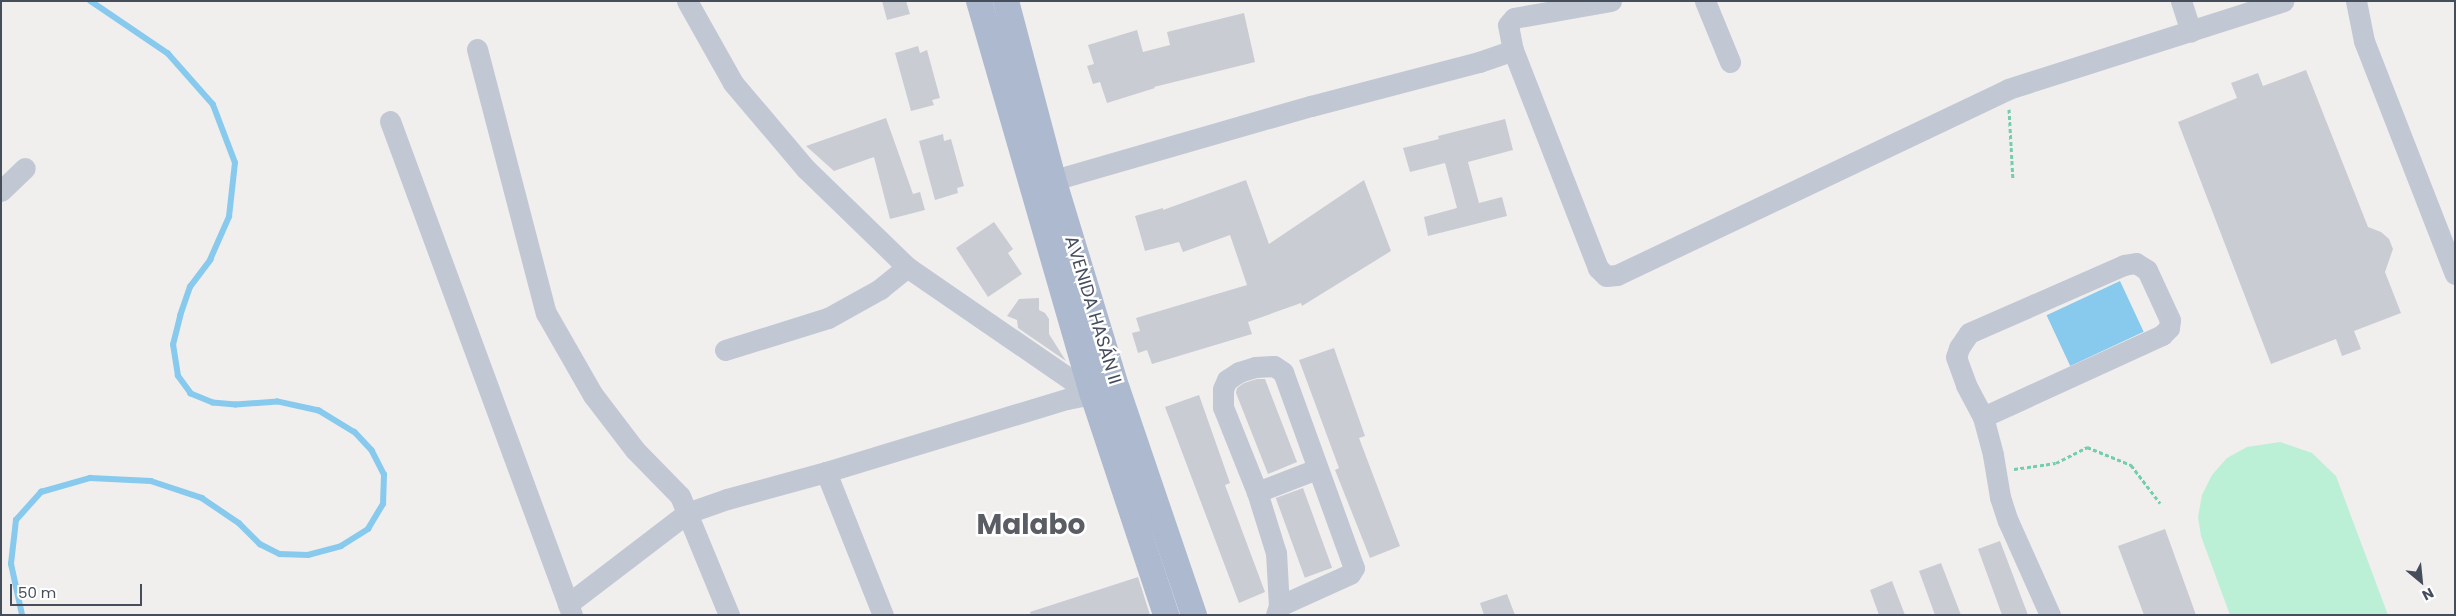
<!DOCTYPE html>
<html>
<head>
<meta charset="utf-8">
<style>
  body { margin:0 }
  #map { position:relative; width:2456px; height:616px; overflow:hidden; background:#f1eeee; font-family:Poppins,sans-serif }
  div>[style] { position:absolute }
  .green>* { inset:0; background:#bbf0d7 }
  .water>* { inset:0; background:#87caee; transform-origin:0 0 }
  .stream>* { height:5.5px; margin:-2.75px; padding:0 2.75px; transform-origin:2.75px; border-radius:2.75px; background:#87caee }
  .building>* { inset:0; background:#caccd4; transform-origin:0 0 }
  .path>* { height:3px; margin-top:-1.5px; transform-origin:0; background:repeating-linear-gradient(90deg,#72ceae 0 4px,transparent 0 6.5px) }
  .minor>* { height:21px; margin:-10.5px; padding:0 10.5px; transform-origin:10.5px; border-radius:10.5px; background:#c1c8d4 }
  .major>* { height:26px; margin:-13px; padding:0 13px; transform-origin:13px; border-radius:13px; background:#adb9ce }
  span { translate:-50% -50%; white-space:nowrap; text-align:center; line-height:1.15; -webkit-text-stroke:5px #fff; paint-order:stroke }
  .street-label { font-size:18px; color:#464e5c }
  .town-label { font-size:28px; color:#5a5d63; font-weight:700 }
  .frame { position:absolute; inset:0; border:2px solid #464e5c; pointer-events:none }
  .north { position:absolute; left:2396px; top:556px; width:50px; height:50px; -webkit-text-stroke:4px #fff; paint-order:stroke; rotate:152deg; font-size:14px; font-weight:700; line-height:20px; text-align:center; color:#464e5c }
  .north::after { content:''; display:block; margin:auto; width:18px; height:22px; background:#464e5c; clip-path:polygon(50% 0,100% 100%,50% 72%,0 100%) }
  .scale { position:absolute; left:10px; top:584px; width:132px; height:22px; box-sizing:border-box; border:2px solid #464e5c; border-top:0; padding-left:6px; font-size:15px; line-height:18px; white-space:nowrap; color:#464e5c; -webkit-text-stroke:4px #fff; paint-order:stroke }
</style>
</head>
<body>
<div id="map">
  <div class="green">
    <i style="clip-path:polygon(2280px 442px,2312px 453px,2336px 476px,2388px 615px,2230px 615px,2201px 536px,2198px 517px,2202px 495px,2212px 475px,2227px 458px,2247px 447px)"></i>
  </div>
  <div class="water">
    <i style="left:2120px;top:281px;width:56px;height:81px;rotate:65deg"></i>
  </div>
  <div class="stream">
    <i style="left:22px;top:615px;width:52px;rotate:-102.2deg"></i>
    <i style="left:11px;top:564px;width:44px;rotate:-83.5deg"></i>
    <i style="left:16px;top:520px;width:38px;rotate:-48deg"></i>
    <i style="left:41px;top:492px;width:51px;rotate:-15.9deg"></i>
    <i style="left:90px;top:478px;width:61px;rotate:2.8deg"></i>
    <i style="left:151px;top:481px;width:54px;rotate:18.4deg"></i>
    <i style="left:202px;top:498px;width:45px;rotate:34deg"></i>
    <i style="left:239px;top:523px;width:30px;rotate:45deg"></i>
    <i style="left:260px;top:544px;width:22px;rotate:27deg"></i>
    <i style="left:280px;top:554px;width:28px;rotate:2deg"></i>
    <i style="left:308px;top:555px;width:34px;rotate:-15deg"></i>
    <i style="left:341px;top:546px;width:32px;rotate:-32deg"></i>
    <i style="left:368px;top:529px;width:29px;rotate:-59deg"></i>
    <i style="left:383px;top:504px;width:29px;rotate:-88deg"></i>
    <i style="left:384px;top:475px;width:27px;rotate:-117deg"></i>
    <i style="left:372px;top:451px;width:25px;rotate:-133deg"></i>
    <i style="left:355px;top:433px;width:42px;rotate:-148.6deg"></i>
    <i style="left:319px;top:411px;width:42px;rotate:-167.6deg"></i>
    <i style="left:278px;top:402px;width:42px;rotate:175.9deg"></i>
    <i style="left:236px;top:405px;width:23px;rotate:-175deg"></i>
    <i style="left:213px;top:403px;width:24px;rotate:-158deg"></i>
    <i style="left:191px;top:394px;width:22px;rotate:-126deg"></i>
    <i style="left:178px;top:376px;width:31px;rotate:-99deg"></i>
    <i style="left:173px;top:345px;width:30px;rotate:-76deg"></i>
    <i style="left:180px;top:316px;width:31px;rotate:-71deg"></i>
    <i style="left:190px;top:287px;width:34px;rotate:-53deg"></i>
    <i style="left:210px;top:260px;width:47px;rotate:-66.2deg"></i>
    <i style="left:229px;top:217px;width:54px;rotate:-83.7deg"></i>
    <i style="left:235px;top:163px;width:62px;rotate:-110.8deg"></i>
    <i style="left:213px;top:105px;width:68px;rotate:-131.4deg"></i>
    <i style="left:168px;top:54px;width:94px;rotate:-145.8deg"></i>
  </div>
  <div class="building">
    <i style="clip-path:polygon(882px 1px,906px 1px,910px 14px,887px 20px)"></i>
    <i style="clip-path:polygon(1244px 13px,1255px 62px,1154px 87px,1155px 88px,1107px 103px,1100px 82px,1093px 84px,1087px 66px,1094px 64px,1088px 45px,1137px 30px,1143px 52px,1170px 45px,1167px 32px)"></i>
    <i style="clip-path:polygon(918px 46px,920px 53px,927px 50px,940px 98px,932px 100px,934px 105px,911px 111px,895px 53px)"></i>
    <i style="clip-path:polygon(2306px 70px,2368px 227px,2381px 232px,2389px 239px,2393px 249px,2385px 272px,2401px 313px,2354px 331px,2361px 349px,2342px 356px,2336px 339px,2271px 364px,2178px 122px,2237px 98px,2231px 83px,2258px 73px,2263px 86px)"></i>
    <i style="clip-path:polygon(886px 118px,913px 194px,920px 192px,925px 210px,890px 219px,874px 157px,834px 171px,806px 146px)"></i>
    <i style="clip-path:polygon(1505px 119px,1513px 150px,1468px 162px,1479px 203px,1502px 197px,1507px 216px,1428px 236px,1424px 217px,1457px 208px,1445px 163px,1410px 172px,1403px 148px,1439px 139px,1438px 136px)"></i>
    <i style="clip-path:polygon(943px 134px,944px 141px,951px 139px,964px 186px,957px 188px,958px 193px,935px 200px,919px 141px)"></i>
    <i style="clip-path:polygon(1246px 180px,1269px 244px,1364px 180px,1391px 251px,1302px 306px,1301px 303px,1248px 322px,1252px 334px,1152px 364px,1147px 350px,1138px 353px,1132px 333px,1140px 331px,1136px 318px,1247px 285px,1230px 235px,1183px 252px,1179px 242px,1145px 251px,1135px 216px,1163px 208px,1163px 210px)"></i>
    <i style="clip-path:polygon(994px 222px,1013px 249px,1008px 253px,1022px 274px,988px 297px,956px 248px)"></i>
    <i style="clip-path:polygon(1039px 298px,1039px 310px,1045px 313px,1049px 319px,1049px 334px,1066px 361px,1018px 328px,1017px 320px,1007px 316px,1019px 299px)"></i>
    <i style="clip-path:polygon(1334px 348px,1365px 436px,1359px 438px,1400px 546px,1370px 558px,1335px 470px,1339px 468px,1299px 360px)"></i>
    <i style="clip-path:polygon(1257px 379px,1265px 379px,1297px 462px,1268px 474px,1236px 393px,1237px 388px,1244px 383px)"></i>
    <i style="clip-path:polygon(1199px 395px,1230px 483px,1225px 485px,1265px 592px,1239px 603px,1165px 407px)"></i>
    <i style="left:1303px;top:488px;width:85px;height:29px;rotate:70deg"></i>
    <i style="clip-path:polygon(2165px 529px,2196px 615px,2144px 615px,2118px 546px)"></i>
    <i style="clip-path:polygon(2000px 541px,2028px 615px,2002px 615px,1978px 549px)"></i>
    <i style="clip-path:polygon(1941px 563px,1961px 615px,1935px 615px,1919px 571px)"></i>
    <i style="clip-path:polygon(1138px 577px,1150px 615px,1031px 615px,1030px 612px)"></i>
    <i style="clip-path:polygon(1892px 581px,1905px 615px,1879px 615px,1870px 590px)"></i>
    <i style="clip-path:polygon(1507px 594px,1515px 615px,1484px 615px,1480px 603px)"></i>
  </div>
  <div class="path">
    <i style="left:2009px;top:109px;width:71px;rotate:86.8deg"></i>
    <i style="left:2014px;top:469px;width:42px;rotate:-8.1deg"></i>
    <i style="left:2056px;top:463px;width:35px;rotate:-27deg"></i>
    <i style="left:2087px;top:447px;width:48px;rotate:22.2deg"></i>
    <i style="left:2131px;top:465px;width:48px;rotate:52.7deg"></i>
  </div>
  <div class="minor">
    <i style="left:687px;top:1px;width:94px;rotate:60.7deg"></i>
    <i style="left:733px;top:83px;width:113px;rotate:49.7deg"></i>
    <i style="left:806px;top:169px;width:141px;rotate:44.1deg"></i>
    <i style="left:907px;top:267px;width:226px;rotate:34.5deg"></i>
    <i style="left:1611px;top:1px;width:98px;rotate:170.1deg"></i>
    <i style="left:1514px;top:18px;width:9px;rotate:131deg"></i>
    <i style="left:1508px;top:25px;width:25px;rotate:79deg"></i>
    <i style="left:1513px;top:50px;width:234px;rotate:68.7deg"></i>
    <i style="left:1598px;top:268px;width:11px;rotate:45deg"></i>
    <i style="left:1606px;top:276px;width:11px;rotate:-5deg"></i>
    <i style="left:1617px;top:275px;width:433px;rotate:-25.4deg"></i>
    <i style="left:2008px;top:89px;width:289px;rotate:-17.7deg"></i>
    <i style="left:1705px;top:1px;width:66px;rotate:67.7deg"></i>
    <i style="left:2181px;top:1px;width:32px;rotate:72deg"></i>
    <i style="left:2356px;top:1px;width:41px;rotate:78.7deg"></i>
    <i style="left:2364px;top:41px;width:250px;rotate:68.7deg"></i>
    <i style="left:477px;top:49px;width:273px;rotate:75.4deg"></i>
    <i style="left:546px;top:313px;width:95px;rotate:60.2deg"></i>
    <i style="left:593px;top:395px;width:69px;rotate:52.6deg"></i>
    <i style="left:635px;top:450px;width:64px;rotate:45.6deg"></i>
    <i style="left:680px;top:496px;width:129px;rotate:67.6deg"></i>
    <i style="left:390px;top:121px;width:515px;rotate:69.77deg"></i>
    <i style="left:1040px;top:184px;width:282px;rotate:-16.1deg"></i>
    <i style="left:1311px;top:106px;width:174px;rotate:-14.7deg"></i>
    <i style="left:1479px;top:62px;width:36px;rotate:-19deg"></i>
    <i style="left:1px;top:191px;width:33px;rotate:-44deg"></i>
    <i style="left:725px;top:350px;width:108px;rotate:-17.3deg"></i>
    <i style="left:828px;top:318px;width:60px;rotate:-29.1deg"></i>
    <i style="left:880px;top:289px;width:35px;rotate:-39deg"></i>
    <i style="left:1983px;top:417px;width:197px;rotate:-24.6deg"></i>
    <i style="left:2162px;top:335px;width:10px;rotate:-45deg"></i>
    <i style="left:2169px;top:328px;width:8px;rotate:-83deg"></i>
    <i style="left:2170px;top:320px;width:55px;rotate:-114.7deg"></i>
    <i style="left:2147px;top:270px;width:13px;rotate:-148deg"></i>
    <i style="left:2136px;top:263px;width:12px;rotate:171deg"></i>
    <i style="left:2124px;top:265px;width:169px;rotate:156.3deg"></i>
    <i style="left:1969px;top:333px;width:18px;rotate:124deg"></i>
    <i style="left:1959px;top:348px;width:9px;rotate:108deg"></i>
    <i style="left:1956px;top:357px;width:30px;rotate:70deg"></i>
    <i style="left:1966px;top:385px;width:36px;rotate:62deg"></i>
    <i style="left:1983px;top:417px;width:39px;rotate:75deg"></i>
    <i style="left:1993px;top:455px;width:43px;rotate:80.5deg"></i>
    <i style="left:2000px;top:497px;width:25px;rotate:72deg"></i>
    <i style="left:2008px;top:521px;width:103px;rotate:65.9deg"></i>
    <i style="left:826px;top:472px;width:154px;rotate:68.3deg"></i>
    <i style="left:1257px;top:492px;width:64px;rotate:-21deg"></i>
    <i style="left:572px;top:615px;width:12px;rotate:-110deg"></i>
    <i style="left:568px;top:604px;width:150px;rotate:-37.4deg"></i>
    <i style="left:687px;top:513px;width:42px;rotate:-19.3deg"></i>
    <i style="left:727px;top:499px;width:103px;rotate:-15.3deg"></i>
    <i style="left:826px;top:472px;width:252px;rotate:-16.9deg"></i>
    <i style="left:1067px;top:399px;width:42px;rotate:-11deg"></i>
    <i style="left:1276px;top:615px;width:9px;rotate:-72deg"></i>
    <i style="left:1279px;top:606px;width:53px;rotate:-93.2deg"></i>
    <i style="left:1276px;top:553px;width:64px;rotate:-107.3deg"></i>
    <i style="left:1257px;top:492px;width:92px;rotate:-111.8deg"></i>
    <i style="left:1223px;top:407px;width:18px;rotate:-90deg"></i>
    <i style="left:1223px;top:389px;width:10px;rotate:-66deg"></i>
    <i style="left:1227px;top:380px;width:14px;rotate:-34deg"></i>
    <i style="left:1239px;top:372px;width:17px;rotate:-17deg"></i>
    <i style="left:1255px;top:367px;width:19px;rotate:-3deg"></i>
    <i style="left:1274px;top:366px;width:11px;rotate:34deg"></i>
    <i style="left:1283px;top:372px;width:208px;rotate:70.1deg"></i>
    <i style="left:1354px;top:568px;width:7px;rotate:124deg"></i>
    <i style="left:1350px;top:574px;width:78px;rotate:155.7deg"></i>
  </div>
  <div class="major">
    <i style="left:979px;top:1px;width:410px;rotate:73.9deg"></i>
    <i style="left:1093px;top:395px;width:232px;rotate:71.6deg"></i>
    <i style="left:1006px;top:1px;width:184px;rotate:75.2deg"></i>
    <i style="left:1053px;top:179px;width:220px;rotate:73.1deg"></i>
    <i style="left:1117px;top:389px;width:239px;rotate:71.2deg"></i>
  </div>
  <div class="street-label">
    <span style="left:1093px;top:310px;rotate:73deg">AVENIDA HASÁN II</span>
  </div>
  <div class="town-label">
    <span style="left:1031px;top:525px">Malabo</span>
  </div>
  <div class="frame"></div>
  <div class="north">N</div>
  <div class="scale">50 m</div>
</div>
</body>
</html>
